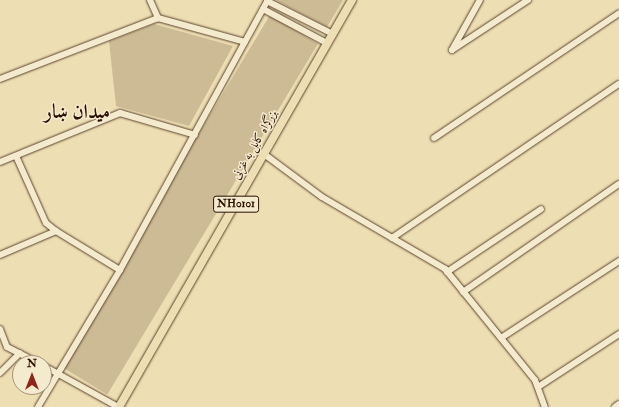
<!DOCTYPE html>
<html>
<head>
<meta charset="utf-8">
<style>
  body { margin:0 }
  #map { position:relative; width:619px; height:407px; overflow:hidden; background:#eedeb3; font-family:"IM FELL Double Pica",Amiri,serif }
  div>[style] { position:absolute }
  .green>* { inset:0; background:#cdbb95; transform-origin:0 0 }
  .roads { filter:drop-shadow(0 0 1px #5a442d) drop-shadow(0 0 1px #5a442d) }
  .minor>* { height:6px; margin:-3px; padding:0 3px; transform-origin:3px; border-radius:3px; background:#f4eace }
  .highway>* { height:8px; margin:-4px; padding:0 4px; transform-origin:4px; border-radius:4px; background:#eedeb3 }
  span { translate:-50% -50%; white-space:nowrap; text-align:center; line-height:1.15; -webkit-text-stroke:3px #f4eace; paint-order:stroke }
  .shield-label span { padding:1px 3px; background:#f4eace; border:1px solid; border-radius:3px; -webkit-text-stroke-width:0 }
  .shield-label { font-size:11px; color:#291000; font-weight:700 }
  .street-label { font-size:12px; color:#291000 }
  .town-label { font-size:20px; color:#291000; font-weight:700 }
  .north { position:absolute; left:12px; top:355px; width:40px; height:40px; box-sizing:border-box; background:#f4eace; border:1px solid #a3937c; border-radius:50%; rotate:0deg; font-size:11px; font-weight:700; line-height:16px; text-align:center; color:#291000 }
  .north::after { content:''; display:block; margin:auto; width:14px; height:18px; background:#8f2418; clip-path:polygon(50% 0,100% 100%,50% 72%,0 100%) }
</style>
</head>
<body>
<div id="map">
  <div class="green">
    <i style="clip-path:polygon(275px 0,343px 0,327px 27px)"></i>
    <i style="left:270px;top:15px;width:56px;height:409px;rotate:31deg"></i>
    <i style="clip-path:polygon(154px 24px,233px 46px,189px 126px,116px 106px,109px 41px)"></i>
  </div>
  <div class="roads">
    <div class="minor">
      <i style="left:150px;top:0;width:20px;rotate:66deg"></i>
      <i style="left:267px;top:1px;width:74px;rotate:26.6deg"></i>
      <i style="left:263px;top:9px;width:72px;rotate:28deg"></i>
      <i style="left:452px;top:50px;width:91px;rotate:-33.3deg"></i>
      <i style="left:452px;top:50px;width:57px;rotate:-60.8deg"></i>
      <i style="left:0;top:79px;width:169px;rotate:-21.1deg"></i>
      <i style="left:158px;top:18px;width:90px;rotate:15.4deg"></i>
      <i style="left:434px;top:138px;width:223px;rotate:-34deg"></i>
      <i style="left:264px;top:154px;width:72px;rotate:36.6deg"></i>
      <i style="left:322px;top:197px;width:143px;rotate:30.3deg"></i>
      <i style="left:445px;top:269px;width:143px;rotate:51deg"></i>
      <i style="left:535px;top:380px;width:29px;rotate:70deg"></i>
      <i style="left:16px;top:156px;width:73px;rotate:65.9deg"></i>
      <i style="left:46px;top:223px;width:13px;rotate:39deg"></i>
      <i style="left:0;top:162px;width:130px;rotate:-22.2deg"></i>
      <i style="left:120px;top:113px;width:78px;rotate:16.3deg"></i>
      <i style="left:392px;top:238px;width:274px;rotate:-34.2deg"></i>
      <i style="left:0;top:255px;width:61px;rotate:-23.2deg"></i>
      <i style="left:56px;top:231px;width:75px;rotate:31.4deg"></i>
      <i style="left:447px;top:272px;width:113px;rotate:-33.8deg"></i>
      <i style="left:463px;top:292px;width:190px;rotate:-34.7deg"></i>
      <i style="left:0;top:329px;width:19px;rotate:69deg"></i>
      <i style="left:7px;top:347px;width:36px;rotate:27deg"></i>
      <i style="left:501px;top:338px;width:141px;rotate:-33.1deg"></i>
      <i style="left:44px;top:366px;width:85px;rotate:29deg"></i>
      <i style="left:0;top:373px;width:28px;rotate:-45deg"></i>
      <i style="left:538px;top:387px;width:97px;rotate:-33.2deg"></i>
      <i style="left:38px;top:407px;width:160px;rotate:-59.1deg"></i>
      <i style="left:120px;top:270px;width:308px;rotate:-61.3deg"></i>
      <i style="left:615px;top:407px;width:5px;rotate:-37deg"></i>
    </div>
    <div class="highway">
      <i style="left:119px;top:407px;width:469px;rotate:-60.2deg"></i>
    </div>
  </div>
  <div class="shield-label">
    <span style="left:236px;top:204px">NH0101</span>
  </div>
  <div class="street-label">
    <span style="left:255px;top:145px;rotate:-60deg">بزرگراه کابل به غزنی</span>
  </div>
  <div class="town-label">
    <span style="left:77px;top:111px">میدان ښار</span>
  </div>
  <div class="north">N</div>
</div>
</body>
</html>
